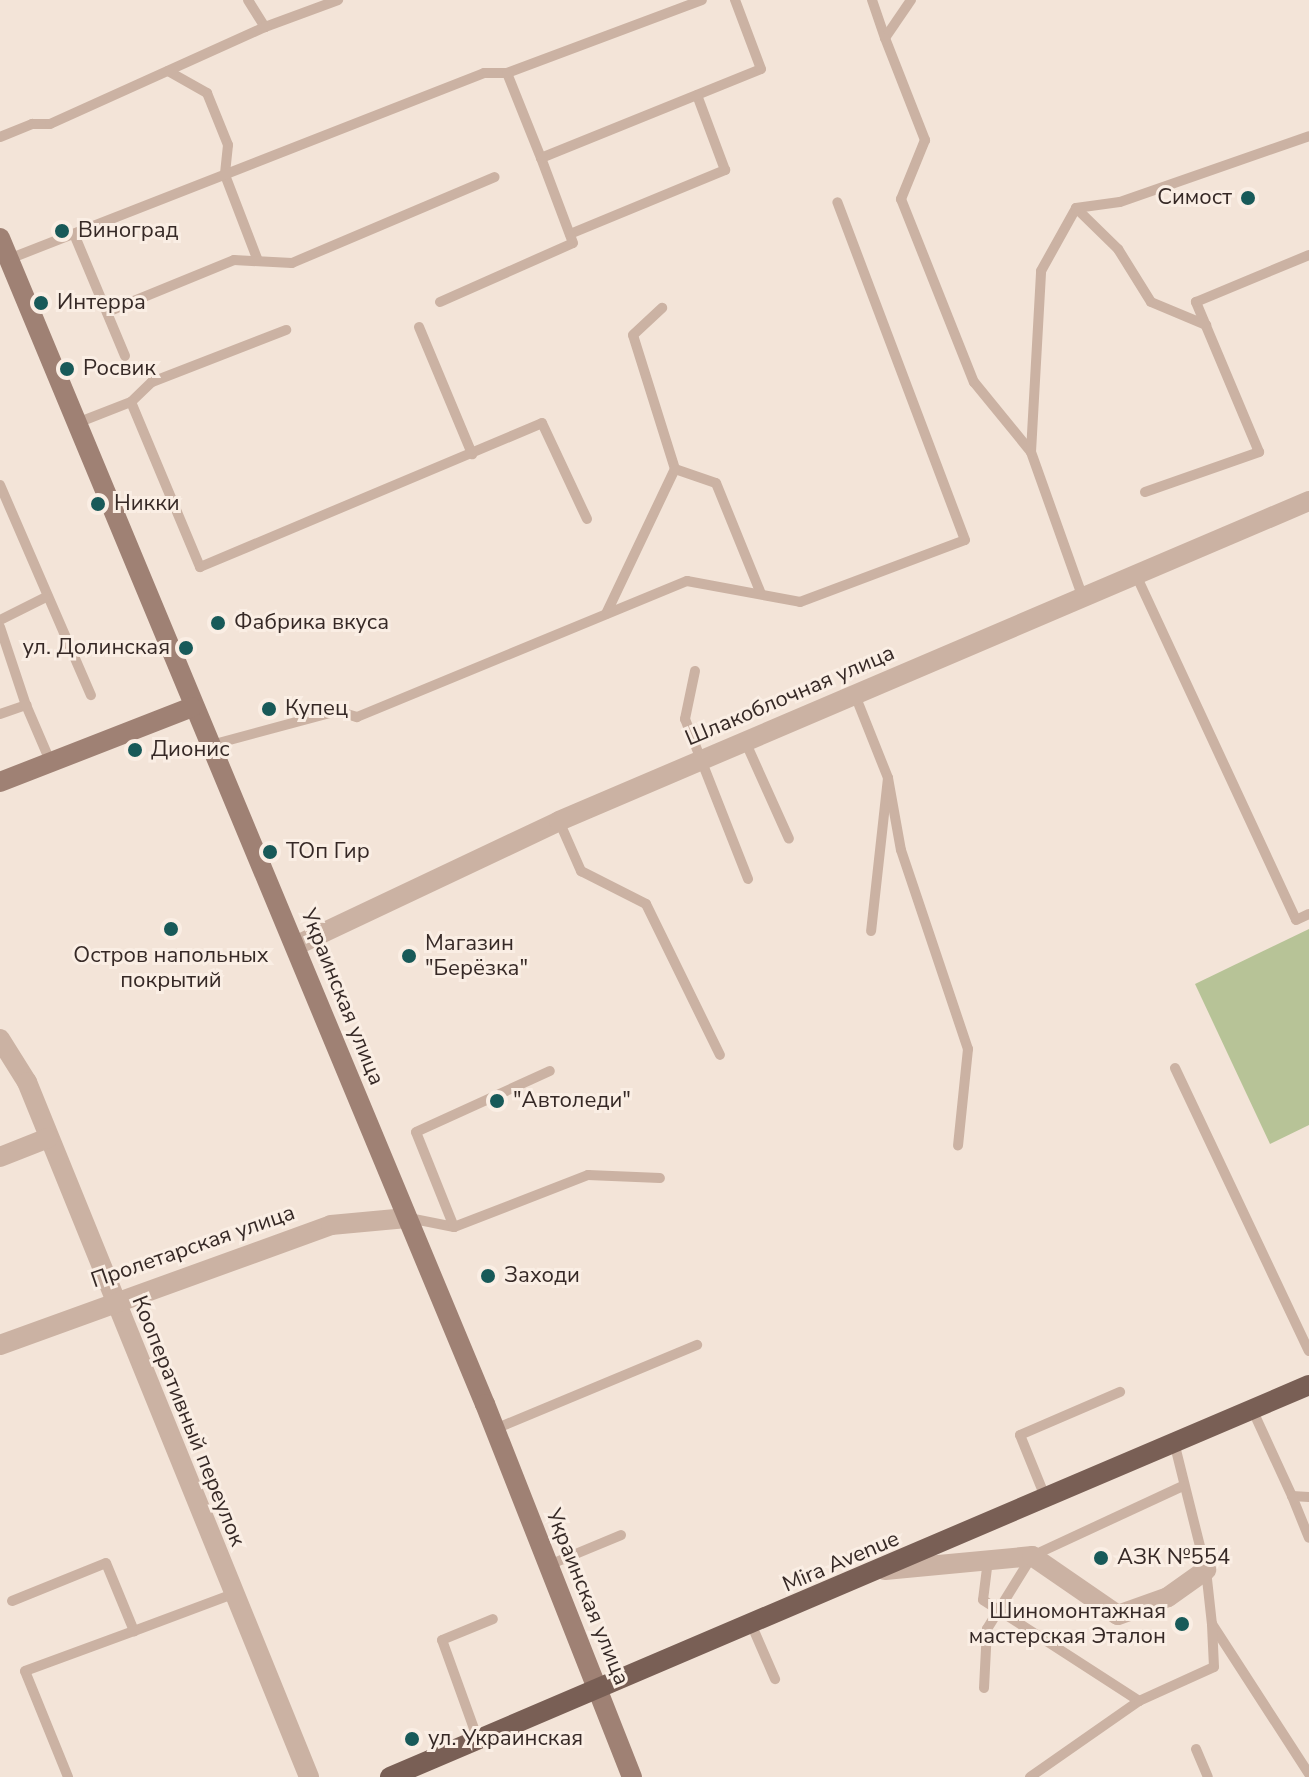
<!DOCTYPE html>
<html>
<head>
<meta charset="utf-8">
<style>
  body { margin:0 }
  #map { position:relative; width:1309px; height:1777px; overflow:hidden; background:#f3e4d8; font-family:"Nunito Sans",sans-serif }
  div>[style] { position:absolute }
  .green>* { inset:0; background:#b7c397 }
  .lane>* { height:10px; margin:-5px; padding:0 5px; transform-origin:5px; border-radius:5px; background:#cbb2a3 }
  .street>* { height:20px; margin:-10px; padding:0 10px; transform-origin:10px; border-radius:10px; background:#cbb2a3 }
  .secondary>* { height:20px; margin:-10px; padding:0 10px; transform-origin:10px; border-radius:10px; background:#9f8174 }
  .primary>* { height:20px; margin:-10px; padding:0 10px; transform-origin:10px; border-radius:10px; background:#795f55 }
  .dots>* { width:22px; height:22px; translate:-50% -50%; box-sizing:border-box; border:4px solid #faeee4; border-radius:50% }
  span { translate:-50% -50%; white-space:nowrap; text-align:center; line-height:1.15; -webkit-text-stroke:6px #faeee4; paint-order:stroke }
  .poi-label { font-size:22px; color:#362926 }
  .right { translate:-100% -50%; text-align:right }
  .left { translate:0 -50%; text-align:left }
  .street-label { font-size:22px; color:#362926 }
</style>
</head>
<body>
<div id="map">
  <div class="green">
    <i style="clip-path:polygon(1309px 929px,1309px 1125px,1270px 1144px,1195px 984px)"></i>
  </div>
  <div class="lane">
    <i style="left:248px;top:0;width:32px;rotate:58deg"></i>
    <i style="left:872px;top:0;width:40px;rotate:71.1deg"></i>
    <i style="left:911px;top:0;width:46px;rotate:124.4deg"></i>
    <i style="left:885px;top:38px;width:110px;rotate:68.6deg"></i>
    <i style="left:925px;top:140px;width:64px;rotate:112.1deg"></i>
    <i style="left:901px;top:199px;width:197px;rotate:68.3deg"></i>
    <i style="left:974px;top:382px;width:90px;rotate:50.8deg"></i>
    <i style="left:1031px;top:452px;width:155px;rotate:70.4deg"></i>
    <i style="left:168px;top:71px;width:45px;rotate:29.4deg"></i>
    <i style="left:207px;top:93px;width:56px;rotate:68deg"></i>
    <i style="left:228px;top:145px;width:30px;rotate:96deg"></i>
    <i style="left:225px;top:175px;width:92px;rotate:69deg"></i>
    <i style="left:507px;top:73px;width:92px;rotate:68.2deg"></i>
    <i style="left:0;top:137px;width:35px;rotate:-22deg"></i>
    <i style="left:32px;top:124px;width:18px"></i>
    <i style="left:50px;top:124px;width:236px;rotate:-24.3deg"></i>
    <i style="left:265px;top:27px;width:78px;rotate:-20.3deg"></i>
    <i style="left:1076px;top:208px;width:59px;rotate:44.3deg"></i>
    <i style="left:1118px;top:249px;width:62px;rotate:58.1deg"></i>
    <i style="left:1151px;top:302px;width:60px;rotate:22.7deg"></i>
    <i style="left:74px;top:234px;width:132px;rotate:67.3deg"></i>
    <i style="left:570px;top:234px;width:168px;rotate:-22.4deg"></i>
    <i style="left:725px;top:170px;width:80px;rotate:-110.5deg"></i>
    <i style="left:9px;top:259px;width:510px;rotate:-21.38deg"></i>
    <i style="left:484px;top:73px;width:23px"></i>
    <i style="left:507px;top:73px;width:208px;rotate:-20.5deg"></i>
    <i style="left:440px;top:302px;width:145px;rotate:-23.9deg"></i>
    <i style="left:573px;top:243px;width:91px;rotate:-110.6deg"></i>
    <i style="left:541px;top:158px;width:237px;rotate:-22deg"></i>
    <i style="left:761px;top:69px;width:74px;rotate:-110.6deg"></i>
    <i style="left:107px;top:312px;width:137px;rotate:-22.3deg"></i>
    <i style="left:234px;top:260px;width:58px;rotate:3deg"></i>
    <i style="left:292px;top:263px;width:220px;rotate:-23deg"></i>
    <i style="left:419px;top:327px;width:138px;rotate:67.3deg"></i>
    <i style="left:131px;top:402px;width:29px;rotate:-44deg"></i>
    <i style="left:152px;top:382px;width:144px;rotate:-21.2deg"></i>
    <i style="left:77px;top:423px;width:58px;rotate:-21.3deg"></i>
    <i style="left:131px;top:402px;width:179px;rotate:67.3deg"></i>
    <i style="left:200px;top:567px;width:371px;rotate:-22.8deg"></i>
    <i style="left:542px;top:423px;width:106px;rotate:64.9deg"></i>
    <i style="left:1031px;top:452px;width:181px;rotate:-86.8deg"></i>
    <i style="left:1041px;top:271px;width:72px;rotate:-60.9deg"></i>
    <i style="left:1076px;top:208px;width:44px;rotate:-7.8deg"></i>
    <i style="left:1120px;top:202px;width:200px;rotate:-19.2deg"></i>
    <i style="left:675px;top:469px;width:43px;rotate:18.9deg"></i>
    <i style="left:716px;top:483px;width:120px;rotate:67.9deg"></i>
    <i style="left:0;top:485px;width:229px;rotate:66.6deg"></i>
    <i style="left:1145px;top:492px;width:121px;rotate:-19.3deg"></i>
    <i style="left:1259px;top:452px;width:163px;rotate:-112.8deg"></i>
    <i style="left:1196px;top:302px;width:122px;rotate:-22.6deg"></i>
    <i style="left:1136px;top:575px;width:380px;rotate:65.1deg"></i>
    <i style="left:1296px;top:920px;width:14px;rotate:-25deg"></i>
    <i style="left:606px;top:614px;width:161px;rotate:-64.6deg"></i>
    <i style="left:675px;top:469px;width:140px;rotate:-107.4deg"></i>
    <i style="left:633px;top:335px;width:40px;rotate:-43deg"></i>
    <i style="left:0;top:620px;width:51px;rotate:-26.6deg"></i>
    <i style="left:0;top:627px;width:82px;rotate:71.6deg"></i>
    <i style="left:695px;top:671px;width:49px;rotate:101.8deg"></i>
    <i style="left:685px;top:719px;width:172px;rotate:68.5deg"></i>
    <i style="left:855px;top:695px;width:89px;rotate:68.3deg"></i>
    <i style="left:888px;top:778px;width:154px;rotate:96.3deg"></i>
    <i style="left:0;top:714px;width:28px;rotate:-19deg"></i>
    <i style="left:26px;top:705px;width:61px;rotate:66.8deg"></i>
    <i style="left:745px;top:741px;width:107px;rotate:65.8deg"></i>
    <i style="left:211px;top:745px;width:131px;rotate:-15.1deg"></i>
    <i style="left:337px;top:711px;width:21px;rotate:17deg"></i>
    <i style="left:357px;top:717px;width:357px;rotate:-22.4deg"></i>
    <i style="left:687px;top:581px;width:115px;rotate:10.5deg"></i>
    <i style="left:800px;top:602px;width:176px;rotate:-20.6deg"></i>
    <i style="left:965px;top:540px;width:361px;rotate:-110.7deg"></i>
    <i style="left:888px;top:778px;width:73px;rotate:79.8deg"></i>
    <i style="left:901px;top:850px;width:210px;rotate:71.4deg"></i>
    <i style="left:968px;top:1049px;width:97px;rotate:95.9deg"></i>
    <i style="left:559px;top:821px;width:55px;rotate:66.3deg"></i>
    <i style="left:581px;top:871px;width:73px;rotate:26.9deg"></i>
    <i style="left:646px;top:904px;width:168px;rotate:63.9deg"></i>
    <i style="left:1175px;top:1068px;width:313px;rotate:64.7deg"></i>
    <i style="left:409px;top:1218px;width:46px;rotate:11.3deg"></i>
    <i style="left:454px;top:1227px;width:144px;rotate:-21.2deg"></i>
    <i style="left:588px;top:1175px;width:72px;rotate:2.4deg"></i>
    <i style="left:454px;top:1227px;width:102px;rotate:-111.8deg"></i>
    <i style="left:416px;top:1132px;width:147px;rotate:-24.5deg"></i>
    <i style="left:1252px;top:1409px;width:96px;rotate:65.3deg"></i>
    <i style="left:1292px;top:1496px;width:17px;rotate:3deg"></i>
    <i style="left:495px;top:1429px;width:219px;rotate:-22.6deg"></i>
    <i style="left:1174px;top:1442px;width:132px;rotate:76deg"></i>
    <i style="left:1206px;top:1570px;width:54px;rotate:83.7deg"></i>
    <i style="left:1212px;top:1624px;width:179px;rotate:57.1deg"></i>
    <i style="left:1292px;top:1496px;width:45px;rotate:68deg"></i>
    <i style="left:1046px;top:1499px;width:69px;rotate:-112.1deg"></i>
    <i style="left:1020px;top:1435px;width:109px;rotate:-23.3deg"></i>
    <i style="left:988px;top:1560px;width:40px;rotate:97.1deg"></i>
    <i style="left:983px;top:1600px;width:186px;rotate:32.9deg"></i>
    <i style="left:549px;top:1565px;width:78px;rotate:-22.6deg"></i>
    <i style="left:12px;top:1601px;width:101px;rotate:-22deg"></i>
    <i style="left:106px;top:1563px;width:74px;rotate:67.6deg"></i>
    <i style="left:134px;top:1631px;width:106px;rotate:-20.5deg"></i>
    <i style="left:752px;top:1626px;width:58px;rotate:66.5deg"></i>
    <i style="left:984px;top:1688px;width:59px;rotate:-87.1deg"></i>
    <i style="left:987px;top:1629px;width:86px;rotate:-58.3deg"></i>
    <i style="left:1032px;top:1556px;width:166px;rotate:-24.9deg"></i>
    <i style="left:477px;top:1737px;width:103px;rotate:-109.8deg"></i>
    <i style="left:442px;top:1640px;width:55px;rotate:-22.4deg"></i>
    <i style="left:1196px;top:1749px;width:30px;rotate:67deg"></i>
    <i style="left:68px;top:1777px;width:114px;rotate:-112.1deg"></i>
    <i style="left:25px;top:1671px;width:116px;rotate:-20.2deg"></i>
    <i style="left:1030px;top:1777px;width:133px;rotate:-34.9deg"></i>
    <i style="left:1139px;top:1701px;width:82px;rotate:-24.4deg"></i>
    <i style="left:1214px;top:1667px;width:43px;rotate:-92.7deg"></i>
  </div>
  <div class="street">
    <i style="left:295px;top:946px;width:292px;rotate:-25.3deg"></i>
    <i style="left:559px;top:821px;width:815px;rotate:-23.11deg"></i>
    <i style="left:0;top:1039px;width:51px;rotate:57.9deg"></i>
    <i style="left:27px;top:1082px;width:750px;rotate:67.91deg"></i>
    <i style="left:0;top:1157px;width:52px;rotate:-21.6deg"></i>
    <i style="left:0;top:1345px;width:352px;rotate:-19.9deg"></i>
    <i style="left:331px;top:1225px;width:76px;rotate:-5.3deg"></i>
    <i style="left:885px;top:1570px;width:148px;rotate:-5.4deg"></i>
    <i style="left:1032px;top:1556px;width:104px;rotate:34.5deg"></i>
    <i style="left:1118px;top:1615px;width:53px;rotate:-19.8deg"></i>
    <i style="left:1168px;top:1597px;width:47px;rotate:-35.4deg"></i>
  </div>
  <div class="secondary">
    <i style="left:0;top:238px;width:1263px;rotate:67.42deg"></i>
    <i style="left:485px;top:1404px;width:401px;rotate:68.5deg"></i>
    <i style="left:0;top:782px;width:206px;rotate:-21.3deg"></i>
  </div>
  <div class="primary">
    <i style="left:390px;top:1777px;width:999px;rotate:-23.1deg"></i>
  </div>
  <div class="dots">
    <i style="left:1248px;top:198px;background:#185a59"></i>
    <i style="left:62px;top:231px;background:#185a59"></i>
    <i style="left:41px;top:303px;background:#185a59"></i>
    <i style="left:67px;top:369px;background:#185a59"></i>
    <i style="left:98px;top:504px;background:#185a59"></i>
    <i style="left:218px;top:623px;background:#185a59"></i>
    <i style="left:186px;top:648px;background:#185a59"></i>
    <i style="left:269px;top:709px;background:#185a59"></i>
    <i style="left:135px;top:750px;background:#185a59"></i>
    <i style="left:270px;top:852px;background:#185a59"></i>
    <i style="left:171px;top:929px;background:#185a59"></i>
    <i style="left:409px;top:956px;background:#185a59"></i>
    <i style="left:497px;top:1101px;background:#185a59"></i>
    <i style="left:488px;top:1276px;background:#185a59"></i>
    <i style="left:1101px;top:1558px;background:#185a59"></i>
    <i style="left:1182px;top:1624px;background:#185a59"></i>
    <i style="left:412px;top:1739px;background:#185a59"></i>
  </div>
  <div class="poi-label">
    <span class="right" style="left:1232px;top:198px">Симост</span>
    <span class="left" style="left:78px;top:231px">Виноград</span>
    <span class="left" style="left:57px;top:303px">Интерра</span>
    <span class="left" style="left:83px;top:369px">Росвик</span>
    <span class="left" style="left:114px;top:504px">Никки</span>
    <span class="left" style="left:234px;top:623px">Фабрика вкуса</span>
    <span class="right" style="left:170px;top:648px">ул. Долинская</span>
    <span class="left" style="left:285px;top:709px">Купец</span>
    <span class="left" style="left:151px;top:750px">Дионис</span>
    <span class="left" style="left:286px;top:852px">ТОп Гир</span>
    <span class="left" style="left:425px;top:956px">Магазин<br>"Берёзка"</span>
    <span style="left:171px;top:968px">Остров напольных<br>покрытий</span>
    <span class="left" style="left:513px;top:1101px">"Автоледи"</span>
    <span class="left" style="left:504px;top:1276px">Заходи</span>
    <span class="left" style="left:1117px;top:1558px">АЗК №554</span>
    <span class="right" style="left:1166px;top:1624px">Шиномонтажная<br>мастерская Эталон</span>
    <span class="left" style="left:428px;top:1739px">ул. Украинская</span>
  </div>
  <div class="street-label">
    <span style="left:790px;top:696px;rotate:-23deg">Шлакоблочная улица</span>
    <span style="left:342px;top:997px;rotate:68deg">Украинская улица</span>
    <span style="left:193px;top:1247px;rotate:-19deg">Пролетарская улица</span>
    <span style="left:188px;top:1421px;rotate:68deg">Кооперативный переулок</span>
    <span style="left:841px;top:1562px;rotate:-23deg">Mira Avenue</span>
    <span style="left:587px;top:1597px;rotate:68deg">Украинская улица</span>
  </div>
</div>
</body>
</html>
